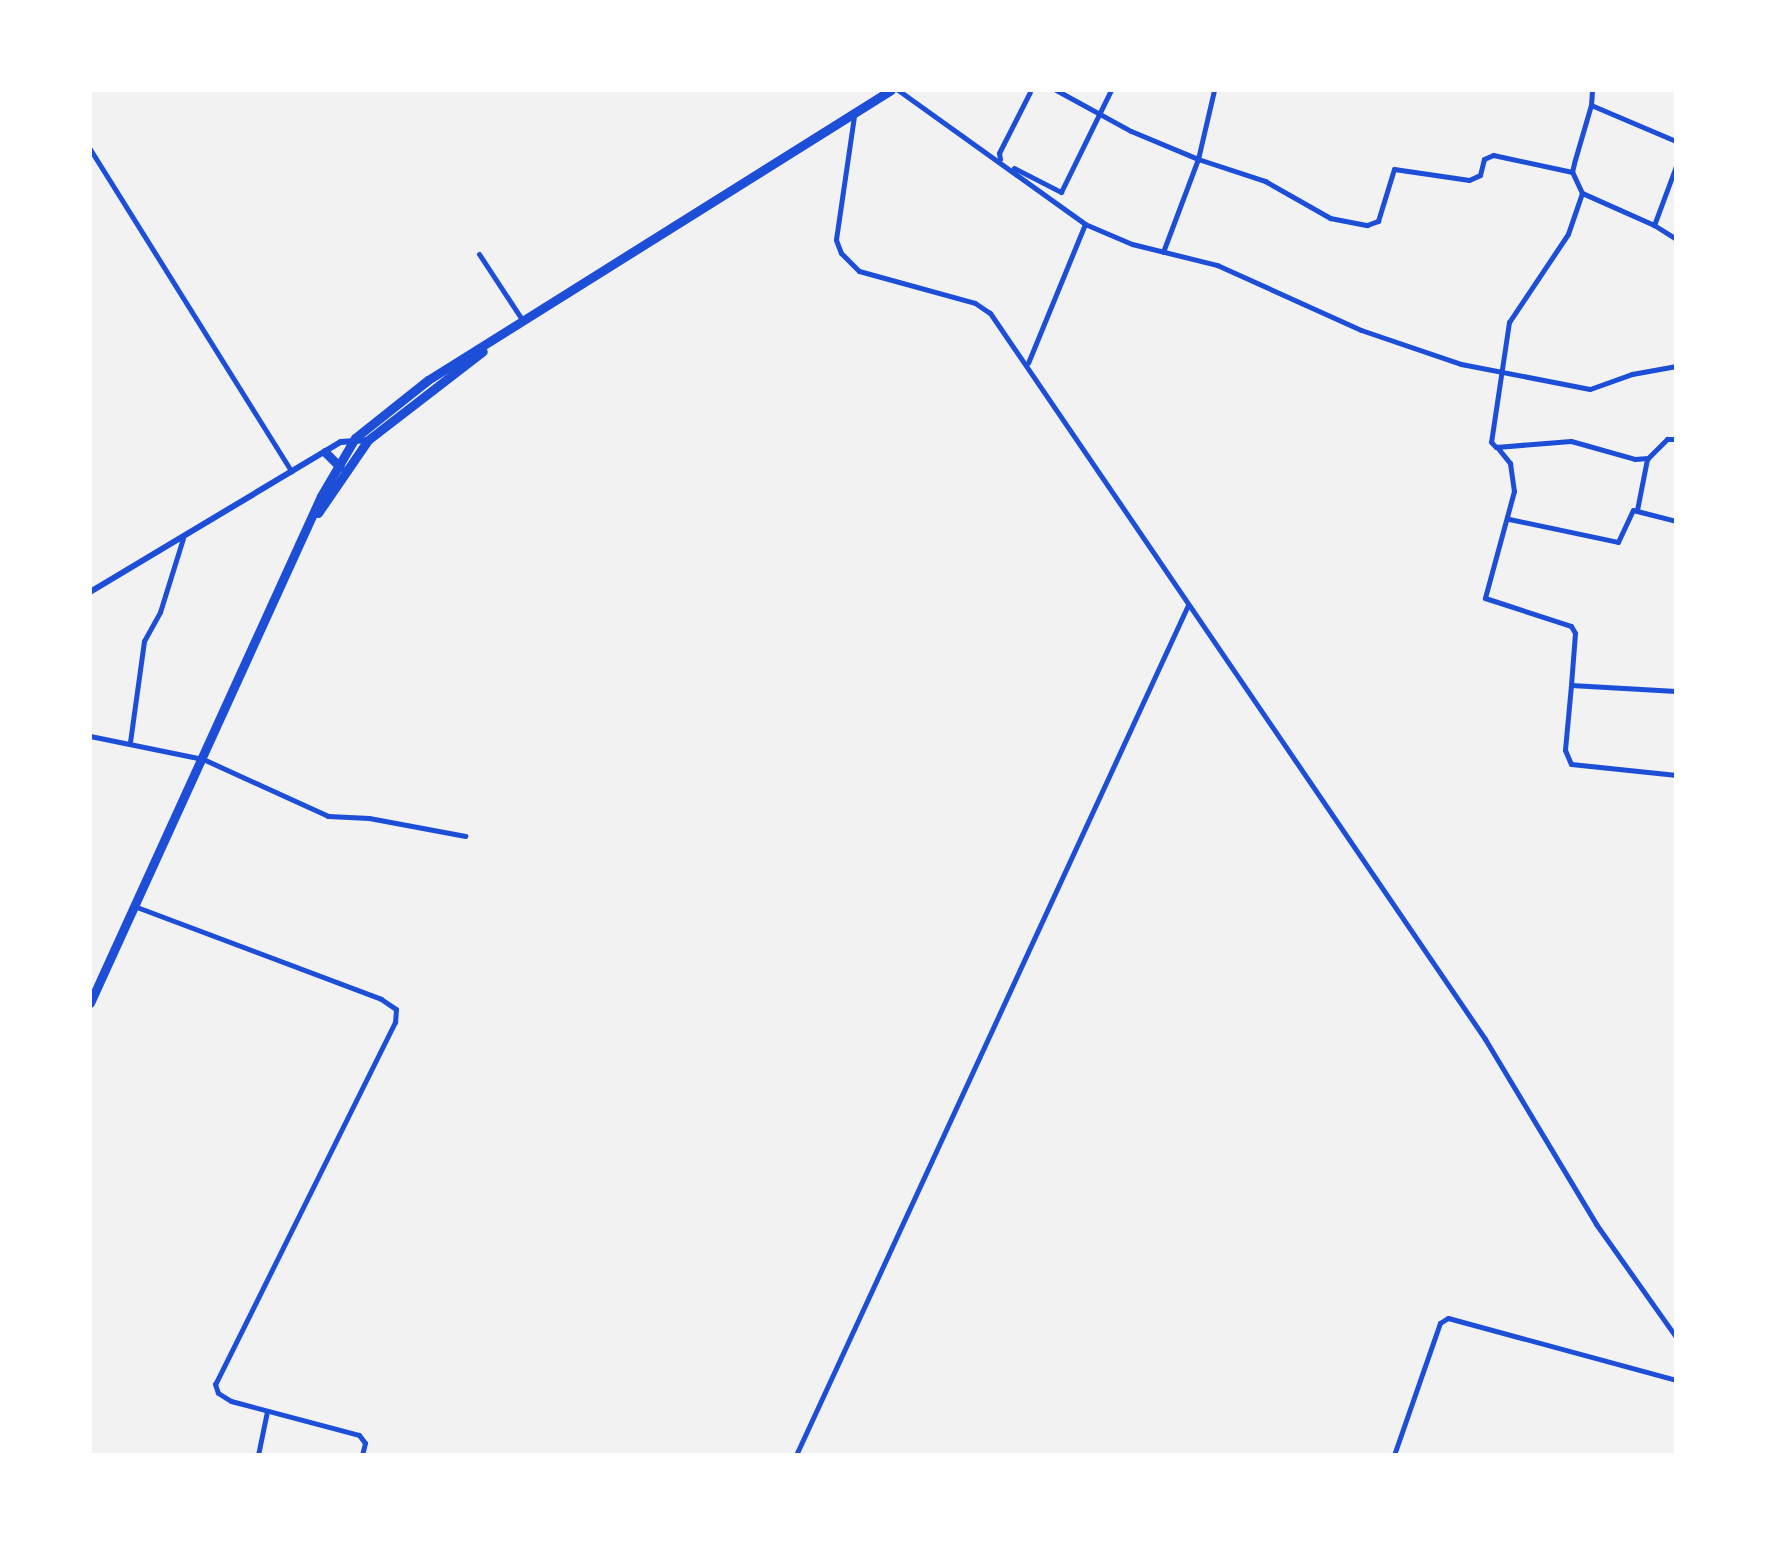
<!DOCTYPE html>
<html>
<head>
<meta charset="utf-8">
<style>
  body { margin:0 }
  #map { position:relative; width:1766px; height:1545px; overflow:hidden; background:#f2f2f2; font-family:"Asap Condensed",sans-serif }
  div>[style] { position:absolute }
  .minor>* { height:5px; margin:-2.5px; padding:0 2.5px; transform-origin:2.5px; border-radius:2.5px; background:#1d4ed8 }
  .tertiary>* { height:6px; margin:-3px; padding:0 3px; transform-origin:3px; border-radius:3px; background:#1d4ed8 }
  .trunk>* { height:9px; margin:-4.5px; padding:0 4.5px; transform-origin:4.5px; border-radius:4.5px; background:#1d4ed8 }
  span { translate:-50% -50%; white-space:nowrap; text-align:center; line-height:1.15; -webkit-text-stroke:8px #fff; paint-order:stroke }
  .frame { position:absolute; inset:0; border:92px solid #fff; pointer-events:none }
</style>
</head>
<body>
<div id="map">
  <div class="minor">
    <i style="left:898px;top:90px;width:230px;rotate:35.6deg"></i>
    <i style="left:1085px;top:224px;width:150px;rotate:112.3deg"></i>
    <i style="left:1056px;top:90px;width:85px;rotate:28.7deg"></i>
    <i style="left:1131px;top:131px;width:73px;rotate:22.7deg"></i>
    <i style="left:1198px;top:159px;width:71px;rotate:-76.9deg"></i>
    <i style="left:1591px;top:105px;width:15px;rotate:-86deg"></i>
    <i style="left:854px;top:116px;width:125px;rotate:98.3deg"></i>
    <i style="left:836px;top:240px;width:14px;rotate:69deg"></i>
    <i style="left:841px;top:253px;width:25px;rotate:45deg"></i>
    <i style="left:859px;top:271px;width:120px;rotate:15.4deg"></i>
    <i style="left:975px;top:303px;width:18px;rotate:34deg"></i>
    <i style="left:990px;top:313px;width:879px;rotate:55.71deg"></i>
    <i style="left:1485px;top:1039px;width:216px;rotate:59deg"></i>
    <i style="left:1596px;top:1224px;width:138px;rotate:54.7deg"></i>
    <i style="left:90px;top:149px;width:380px;rotate:58deg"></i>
    <i style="left:1000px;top:159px;width:6px;rotate:-99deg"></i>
    <i style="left:999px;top:153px;width:68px;rotate:-63.1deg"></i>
    <i style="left:1676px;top:166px;width:63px;rotate:110.4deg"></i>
    <i style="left:1654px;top:225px;width:26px;rotate:32deg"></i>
    <i style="left:1014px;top:168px;width:53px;rotate:27.1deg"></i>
    <i style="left:1061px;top:192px;width:114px;rotate:-63.9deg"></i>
    <i style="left:1582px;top:193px;width:43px;rotate:108.9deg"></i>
    <i style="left:1568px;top:234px;width:106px;rotate:123.8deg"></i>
    <i style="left:1509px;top:322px;width:121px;rotate:98.5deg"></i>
    <i style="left:1491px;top:442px;width:7px;rotate:45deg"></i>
    <i style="left:1496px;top:447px;width:75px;rotate:-4.6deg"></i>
    <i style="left:1571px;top:441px;width:66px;rotate:15.7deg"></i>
    <i style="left:1635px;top:459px;width:13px;rotate:-4deg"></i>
    <i style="left:1648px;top:458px;width:27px;rotate:-45deg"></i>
    <i style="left:1667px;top:439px;width:9px"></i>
    <i style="left:1085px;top:224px;width:51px;rotate:23.1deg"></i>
    <i style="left:1132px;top:244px;width:88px;rotate:13.9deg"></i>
    <i style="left:1217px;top:265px;width:158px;rotate:24.3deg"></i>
    <i style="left:1361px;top:330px;width:106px;rotate:18.8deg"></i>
    <i style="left:1461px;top:364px;width:131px;rotate:11deg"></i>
    <i style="left:1590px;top:389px;width:45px;rotate:-19.7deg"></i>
    <i style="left:1632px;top:374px;width:45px;rotate:-10.3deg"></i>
    <i style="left:1654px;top:225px;width:79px;rotate:-156deg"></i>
    <i style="left:1582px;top:193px;width:23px;rotate:-115deg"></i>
    <i style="left:1572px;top:172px;width:9px;rotate:-77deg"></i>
    <i style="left:1574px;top:163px;width:60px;rotate:-73.7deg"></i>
    <i style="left:1591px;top:105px;width:92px;rotate:23deg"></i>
    <i style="left:1163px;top:252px;width:99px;rotate:-69.4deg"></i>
    <i style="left:1198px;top:159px;width:71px;rotate:18.2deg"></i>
    <i style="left:1265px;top:181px;width:75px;rotate:29.6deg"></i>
    <i style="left:1330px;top:218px;width:38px;rotate:11deg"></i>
    <i style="left:1367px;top:225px;width:12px;rotate:-20deg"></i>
    <i style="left:1378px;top:221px;width:54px;rotate:-72.9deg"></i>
    <i style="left:1394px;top:169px;width:76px;rotate:8.3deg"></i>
    <i style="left:1469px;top:180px;width:12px;rotate:-24deg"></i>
    <i style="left:1480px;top:175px;width:16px;rotate:-76deg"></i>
    <i style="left:1484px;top:159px;width:10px;rotate:-24deg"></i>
    <i style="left:1493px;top:155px;width:81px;rotate:12.1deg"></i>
    <i style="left:479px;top:254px;width:80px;rotate:56.7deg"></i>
    <i style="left:1497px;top:447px;width:21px;rotate:51deg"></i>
    <i style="left:1510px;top:463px;width:28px;rotate:82deg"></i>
    <i style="left:1514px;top:491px;width:111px;rotate:105.2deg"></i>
    <i style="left:1485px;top:598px;width:90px;rotate:18deg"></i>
    <i style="left:1571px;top:626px;width:8px;rotate:60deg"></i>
    <i style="left:1575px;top:633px;width:52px;rotate:94.4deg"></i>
    <i style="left:1571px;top:685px;width:105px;rotate:3.3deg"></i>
    <i style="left:1637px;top:510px;width:52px;rotate:-78.9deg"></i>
    <i style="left:1509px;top:519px;width:111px;rotate:11.9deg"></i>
    <i style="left:1618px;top:542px;width:35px;rotate:-65deg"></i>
    <i style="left:1633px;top:510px;width:44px;rotate:14.3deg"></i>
    <i style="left:1571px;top:685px;width:65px;rotate:95.3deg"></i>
    <i style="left:1565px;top:750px;width:15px;rotate:67deg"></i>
    <i style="left:1571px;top:764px;width:106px;rotate:6deg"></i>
    <i style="left:90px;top:736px;width:115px;rotate:11.5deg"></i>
    <i style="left:203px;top:759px;width:137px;rotate:24.5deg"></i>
    <i style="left:328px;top:816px;width:41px;rotate:2.8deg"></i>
    <i style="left:369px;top:818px;width:98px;rotate:10.6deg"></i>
    <i style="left:130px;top:742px;width:102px;rotate:-82.1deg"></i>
    <i style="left:144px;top:641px;width:33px;rotate:-61deg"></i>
    <i style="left:160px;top:612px;width:77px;rotate:-72.7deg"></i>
    <i style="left:134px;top:906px;width:264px;rotate:20.6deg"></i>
    <i style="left:381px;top:999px;width:18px;rotate:34deg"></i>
    <i style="left:396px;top:1009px;width:13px;rotate:94deg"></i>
    <i style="left:395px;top:1022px;width:404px;rotate:116.4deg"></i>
    <i style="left:215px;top:1384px;width:9px;rotate:72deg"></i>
    <i style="left:218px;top:1393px;width:15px;rotate:32deg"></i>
    <i style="left:231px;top:1401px;width:132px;rotate:14.9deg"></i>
    <i style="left:359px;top:1435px;width:10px;rotate:53deg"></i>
    <i style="left:365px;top:1443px;width:12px;rotate:104deg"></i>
    <i style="left:258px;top:1455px;width:45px;rotate:-78.4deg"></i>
    <i style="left:796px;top:1455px;width:936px;rotate:-65.24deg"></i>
    <i style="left:1394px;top:1455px;width:140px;rotate:-70.8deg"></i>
    <i style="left:1440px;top:1323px;width:9px;rotate:-32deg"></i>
    <i style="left:1448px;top:1318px;width:236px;rotate:15.2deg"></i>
  </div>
  <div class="tertiary">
    <i style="left:90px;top:592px;width:292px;rotate:-30.9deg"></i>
    <i style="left:341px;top:442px;width:27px;rotate:-4deg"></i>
  </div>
  <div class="trunk">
    <i style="left:325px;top:452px;width:21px;rotate:45deg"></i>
    <i style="left:318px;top:513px;width:88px;rotate:-55.6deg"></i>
    <i style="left:368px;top:440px;width:145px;rotate:-37.7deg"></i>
    <i style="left:90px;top:1003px;width:557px;rotate:-65.5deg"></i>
    <i style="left:321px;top:496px;width:67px;rotate:-59.6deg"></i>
    <i style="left:355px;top:438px;width:93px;rotate:-38.5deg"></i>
    <i style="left:428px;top:380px;width:546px;rotate:-32.06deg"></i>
  </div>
  <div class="frame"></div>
</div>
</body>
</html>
